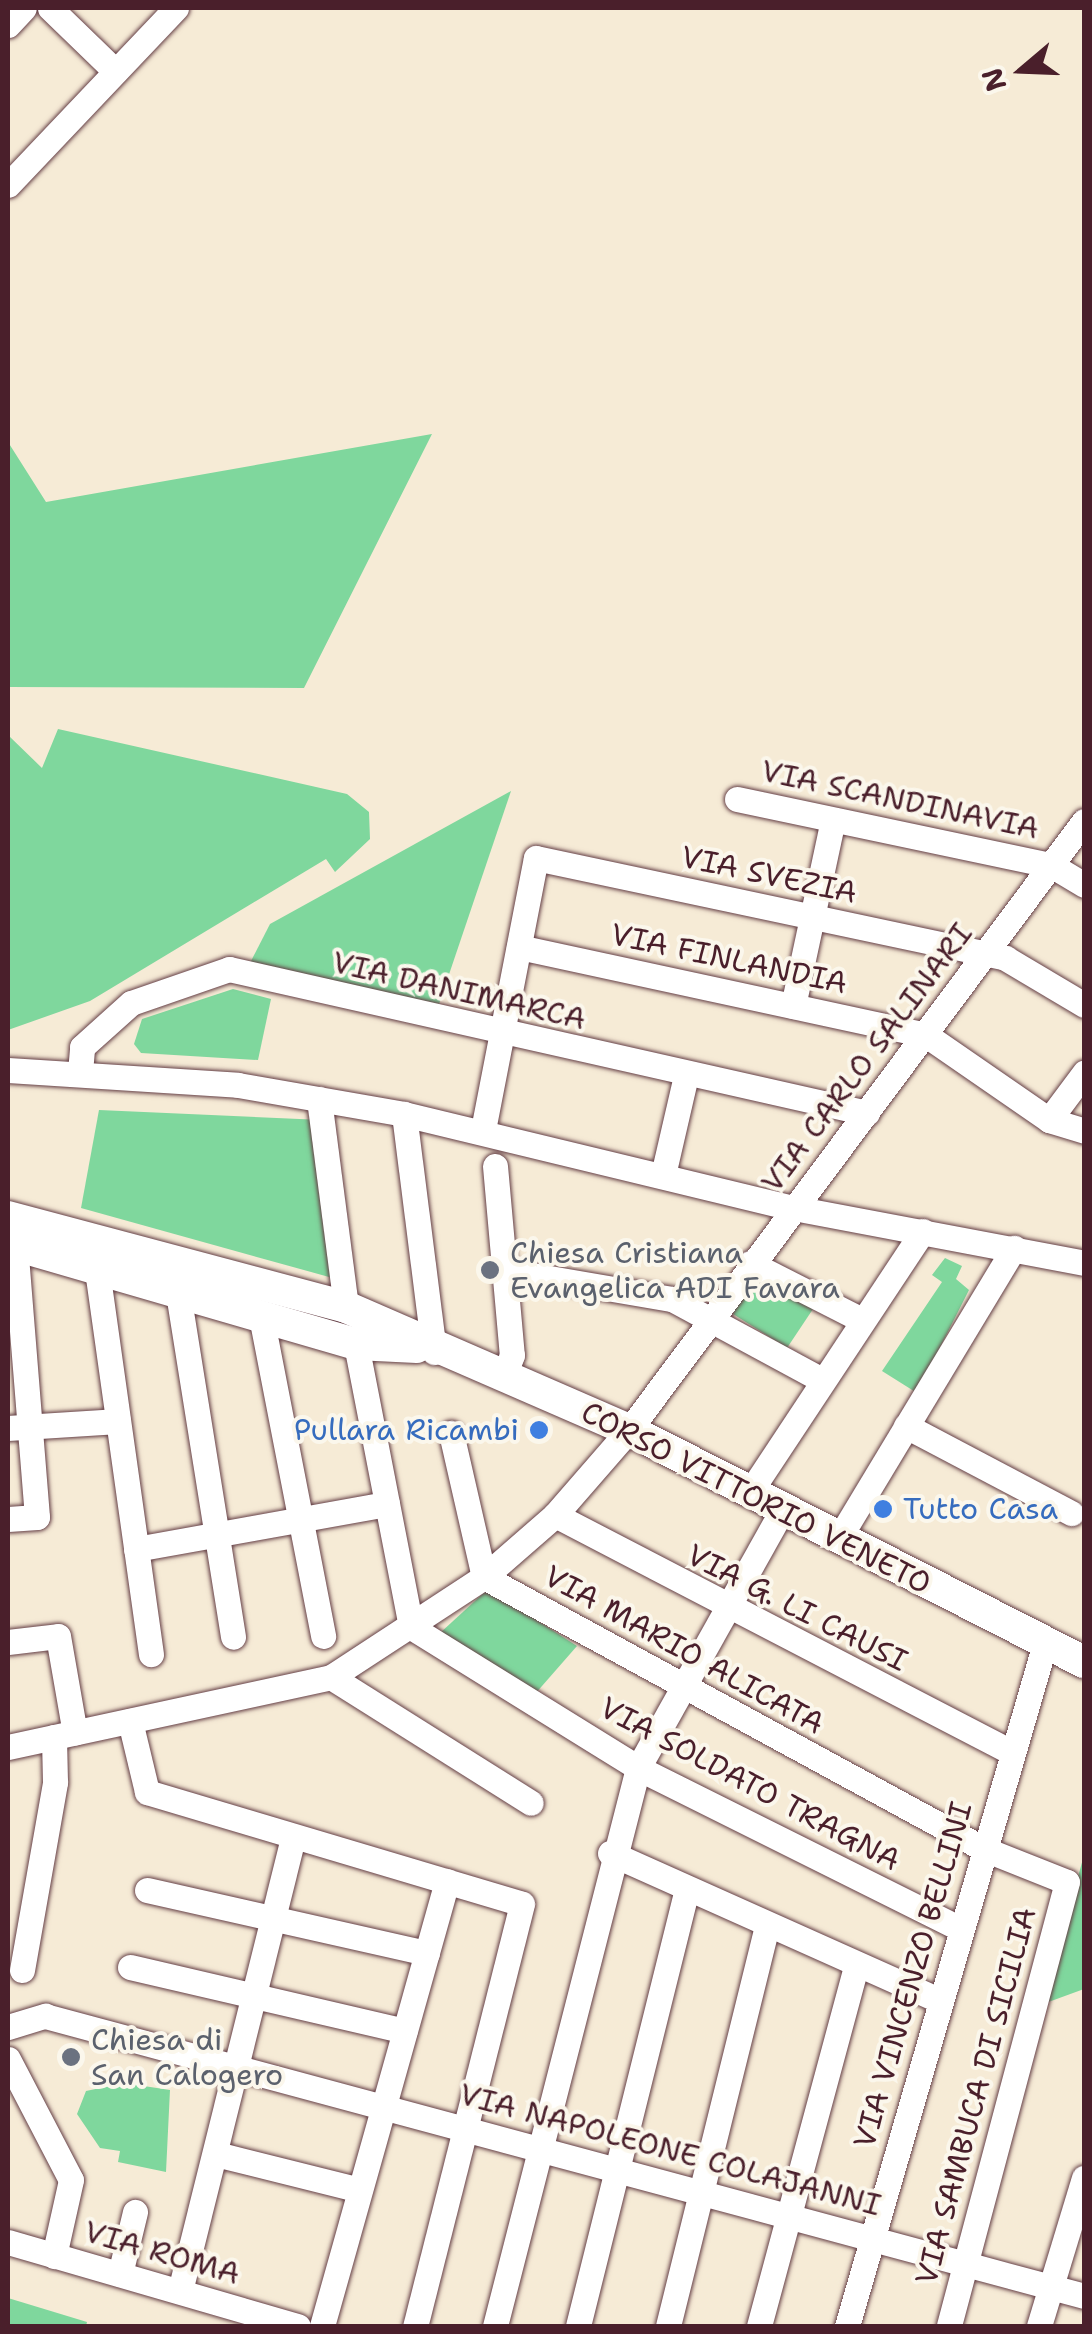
<!DOCTYPE html>
<html>
<head>
<meta charset="utf-8">
<style>
  body { margin:0 }
  #map { position:relative; width:1092px; height:2334px; overflow:hidden; background:#f6ebd6; font-family:"Shantell Sans",sans-serif }
  div>[style] { position:absolute }
  .green>* { inset:0; background:#7fd79d }
  .roads { filter:drop-shadow(0 0 2px #643e45) drop-shadow(0 0 2px #643e45) }
  .minor>* { height:25px; margin:-12.5px; padding:0 12.5px; transform-origin:12.5px; border-radius:12.5px; background:#fff }
  .major>* { height:32px; margin:-16px; padding:0 16px; transform-origin:16px; border-radius:16px; background:#fff }
  .dots>* { width:28px; height:28px; translate:-50% -50%; box-sizing:border-box; border:5px solid #fbf7ec; border-radius:50% }
  span { translate:-50% -50%; white-space:nowrap; text-align:center; line-height:1.15; -webkit-text-stroke:8px #fbf7ec; paint-order:stroke }
  .street-label { font-size:30px; color:#4a1f2b }
  .worship-label { font-size:30px; color:#5b616d }
  .left { translate:0 -50%; text-align:left }
  .shop-label { font-size:30px; color:#366cbe }
  .right { translate:-100% -50%; text-align:right }
  .frame { position:absolute; inset:0; border:10px solid #4a1f2b; pointer-events:none }
  .north { position:absolute; left:972px; top:20px; width:100px; height:100px; -webkit-text-stroke:8px #fbf7ec; paint-order:stroke; rotate:251deg; font-size:28px; font-weight:700; line-height:40px; text-align:center; color:#4a1f2b }
  .north::after { content:''; display:block; margin:auto; width:35px; height:45px; background:#4a1f2b; clip-path:polygon(50% 0,100% 100%,50% 72%,0 100%) }
</style>
</head>
<body>
<div id="map">
  <div class="green">
    <i style="clip-path:polygon(432px 434px,304px 688px,8px 687px,8px 442px,46px 502px)"></i>
    <i style="clip-path:polygon(58px 729px,347px 794px,369px 812px,370px 839px,335px 872px,326px 859px,90px 1001px,8px 1030px,8px 735px,42px 768px)"></i>
    <i style="clip-path:polygon(511px 791px,439px 1004px,250px 963px,270px 924px)"></i>
    <i style="clip-path:polygon(233px 989px,271px 999px,258px 1060px,141px 1053px,134px 1044px,142px 1019px)"></i>
    <i style="clip-path:polygon(99px 1110px,322px 1120px,347px 1282px,81px 1208px)"></i>
    <i style="clip-path:polygon(945px 1258px,962px 1266px,956px 1279px,969px 1290px,917px 1393px,882px 1371px,942px 1282px,932px 1275px)"></i>
    <i style="clip-path:polygon(753px 1267px,817px 1303px,787px 1348px,733px 1314px)"></i>
    <i style="clip-path:polygon(488px 1589px,577px 1646px,535px 1694px,440px 1633px)"></i>
    <i style="clip-path:polygon(1084px 1855px,1084px 1989px,1043px 2004px)"></i>
    <i style="clip-path:polygon(124px 2083px,170px 2090px,166px 2172px,118px 2162px,120px 2151px,100px 2148px,77px 2114px,86px 2091px)"></i>
    <i style="clip-path:polygon(8px 2298px,87px 2322px,86px 2326px,8px 2326px)"></i>
  </div>
  <div class="roads">
    <div class="minor">
      <i style="left:50px;top:8px;width:91px;rotate:44.1deg"></i>
      <i style="left:8px;top:25px;width:23px;rotate:-47deg"></i>
      <i style="left:8px;top:185px;width:244px;rotate:-46.5deg"></i>
      <i style="left:737px;top:799px;width:321px;rotate:11.9deg"></i>
      <i style="left:1051px;top:865px;width:39px;rotate:31deg"></i>
      <i style="left:519px;top:947px;width:416px;rotate:12.2deg"></i>
      <i style="left:926px;top:1035px;width:150px;rotate:34.6deg"></i>
      <i style="left:1049px;top:1120px;width:37px;rotate:17deg"></i>
      <i style="left:793px;top:1006px;width:190px;rotate:-77.9deg"></i>
      <i style="left:8px;top:1070px;width:230px;rotate:3.7deg"></i>
      <i style="left:238px;top:1085px;width:169px;rotate:9.9deg"></i>
      <i style="left:404px;top:1114px;width:401px;rotate:13.6deg"></i>
      <i style="left:794px;top:1208px;width:295px;rotate:10.7deg"></i>
      <i style="left:80px;top:1072px;width:25px;rotate:-85deg"></i>
      <i style="left:82px;top:1047px;width:66px;rotate:-41.9deg"></i>
      <i style="left:131px;top:1003px;width:104px;rotate:-19.1deg"></i>
      <i style="left:229px;top:969px;width:654px;rotate:12.72deg"></i>
      <i style="left:319px;top:1099px;width:210px;rotate:82.6deg"></i>
      <i style="left:404px;top:1114px;width:240px;rotate:82.8deg"></i>
      <i style="left:1049px;top:1120px;width:59px;rotate:-53.3deg"></i>
      <i style="left:483px;top:1130px;width:277px;rotate:-79deg"></i>
      <i style="left:536px;top:858px;width:480px;rotate:12deg"></i>
      <i style="left:1005px;top:958px;width:92px;rotate:30.7deg"></i>
      <i style="left:495px;top:1166px;width:190px;rotate:84.9deg"></i>
      <i style="left:512px;top:1355px;width:22px;rotate:111deg"></i>
      <i style="left:663px;top:1175px;width:103px;rotate:-77deg"></i>
      <i style="left:750px;top:1263px;width:126px;rotate:27deg"></i>
      <i style="left:97px;top:1270px;width:388px;rotate:82deg"></i>
      <i style="left:502px;top:1270px;width:172px;rotate:9.7deg"></i>
      <i style="left:672px;top:1299px;width:170px;rotate:28.4deg"></i>
      <i style="left:178px;top:1293px;width:348px;rotate:80.9deg"></i>
      <i style="left:261px;top:1316px;width:326px;rotate:79deg"></i>
      <i style="left:356px;top:1344px;width:288px;rotate:79deg"></i>
      <i style="left:906px;top:1426px;width:187px;rotate:27.8deg"></i>
      <i style="left:8px;top:1428px;width:110px;rotate:-3.6deg"></i>
      <i style="left:451px;top:1433px;width:148px;rotate:77.1deg"></i>
      <i style="left:484px;top:1577px;width:569px;rotate:28.55deg"></i>
      <i style="left:984px;top:1849px;width:89px;rotate:21.7deg"></i>
      <i style="left:1067px;top:1882px;width:459px;rotate:104.9deg"></i>
      <i style="left:750px;top:1492px;width:313px;rotate:-56.5deg"></i>
      <i style="left:555px;top:1515px;width:516px;rotate:27.46deg"></i>
      <i style="left:8px;top:1519px;width:29px;rotate:-4deg"></i>
      <i style="left:37px;top:1517px;width:272px;rotate:-94.6deg"></i>
      <i style="left:839px;top:1538px;width:339px;rotate:-58.9deg"></i>
      <i style="left:136px;top:1549px;width:255px;rotate:-10.2deg"></i>
      <i style="left:411px;top:1627px;width:267px;rotate:31.8deg"></i>
      <i style="left:638px;top:1768px;width:361px;rotate:26.5deg"></i>
      <i style="left:8px;top:1642px;width:50px;rotate:-6.8deg"></i>
      <i style="left:58px;top:1636px;width:98px;rotate:80.1deg"></i>
      <i style="left:331px;top:1677px;width:236px;rotate:32.2deg"></i>
      <i style="left:130px;top:1721px;width:73px;rotate:76.5deg"></i>
      <i style="left:147px;top:1792px;width:391px;rotate:16.6deg"></i>
      <i style="left:522px;top:1904px;width:435px;rotate:104.2deg"></i>
      <i style="left:8px;top:1747px;width:330px;rotate:-12.2deg"></i>
      <i style="left:331px;top:1677px;width:183px;rotate:-33.2deg"></i>
      <i style="left:484px;top:1577px;width:94px;rotate:-41.1deg"></i>
      <i style="left:555px;top:1515px;width:113px;rotate:-49deg"></i>
      <i style="left:629px;top:1430px;width:760px;rotate:-53.24deg"></i>
      <i style="left:610px;top:1853px;width:360px;rotate:24.1deg"></i>
      <i style="left:147px;top:1890px;width:287px;rotate:12.7deg"></i>
      <i style="left:130px;top:1967px;width:282px;rotate:13.1deg"></i>
      <i style="left:22px;top:1970px;width:191px;rotate:-80deg"></i>
      <i style="left:55px;top:1782px;width:45px;rotate:-91.3deg"></i>
      <i style="left:8px;top:2027px;width:39px;rotate:-17deg"></i>
      <i style="left:45px;top:2016px;width:1076px;rotate:15.08deg"></i>
      <i style="left:8px;top:2059px;width:136px;rotate:62.5deg"></i>
      <i style="left:71px;top:2180px;width:78px;rotate:102.6deg"></i>
      <i style="left:216px;top:2154px;width:148px;rotate:14deg"></i>
      <i style="left:8px;top:2242px;width:302px;rotate:16.2deg"></i>
      <i style="left:120px;top:2274px;width:64px;rotate:-76.4deg"></i>
      <i style="left:180px;top:2291px;width:468px;rotate:-76deg"></i>
      <i style="left:322px;top:2326px;width:462px;rotate:-74.3deg"></i>
      <i style="left:495px;top:2326px;width:576px;rotate:-75.63deg"></i>
      <i style="left:638px;top:1768px;width:297px;rotate:-60.8deg"></i>
      <i style="left:578px;top:2326px;width:451px;rotate:-76deg"></i>
      <i style="left:668px;top:2326px;width:413px;rotate:-76.1deg"></i>
      <i style="left:759px;top:2326px;width:375px;rotate:-74.9deg"></i>
      <i style="left:847px;top:2326px;width:711px;rotate:-73.83deg"></i>
      <i style="left:1039px;top:2326px;width:155px;rotate:-73.1deg"></i>
    </div>
    <div class="major">
      <i style="left:8px;top:1217px;width:350px;rotate:14.9deg"></i>
      <i style="left:346px;top:1307px;width:309px;rotate:23.5deg"></i>
      <i style="left:629px;top:1430px;width:511px;rotate:27.02deg"></i>
      <i style="left:8px;top:1243px;width:362px;rotate:16.2deg"></i>
      <i style="left:356px;top:1344px;width:61px;rotate:2.8deg"></i>
    </div>
  </div>
  <div class="dots">
    <i style="left:490px;top:1270px;background:#6b7280"></i>
    <i style="left:539px;top:1430px;background:#3f7fe0"></i>
    <i style="left:883px;top:1509px;background:#3f7fe0"></i>
    <i style="left:71px;top:2057px;background:#6b7280"></i>
  </div>
  <div class="street-label">
    <span style="left:900px;top:800px;rotate:12deg">VIA SCANDINAVIA</span>
    <span style="left:769px;top:875px;rotate:12deg">VIA SVEZIA</span>
    <span style="left:729px;top:959px;rotate:12deg">VIA FINLANDIA</span>
    <span style="left:459px;top:991px;rotate:13deg">VIA DANIMARCA</span>
    <span style="left:867px;top:1058px;rotate:-53deg">VIA CARLO SALINARI</span>
    <span style="left:756px;top:1498px;rotate:27deg">CORSO VITTORIO VENETO</span>
    <span style="left:797px;top:1608px;rotate:27deg">VIA G. LI CAUSI</span>
    <span style="left:684px;top:1650px;rotate:29deg">VIA MARIO ALICATA</span>
    <span style="left:750px;top:1784px;rotate:28deg">VIA SOLDATO TRAGNA</span>
    <span style="left:913px;top:1975px;rotate:-74deg">VIA VINCENZO BELLINI</span>
    <span style="left:976px;top:2096px;rotate:-75deg">VIA SAMBUCA DI SICILIA</span>
    <span style="left:670px;top:2150px;rotate:15deg">VIA NAPOLEONE COLAJANNI</span>
    <span style="left:162px;top:2253px;rotate:16deg">VIA ROMA</span>
  </div>
  <div class="worship-label">
    <span class="left" style="left:510px;top:1270px">Chiesa Cristiana<br>Evangelica ADI Favara</span>
    <span class="left" style="left:91px;top:2057px">Chiesa di<br>San Calogero</span>
  </div>
  <div class="shop-label">
    <span class="right" style="left:519px;top:1430px">Pullara Ricambi</span>
    <span class="left" style="left:903px;top:1509px">Tutto Casa</span>
  </div>
  <div class="frame"></div>
  <div class="north">N</div>
</div>
</body>
</html>
